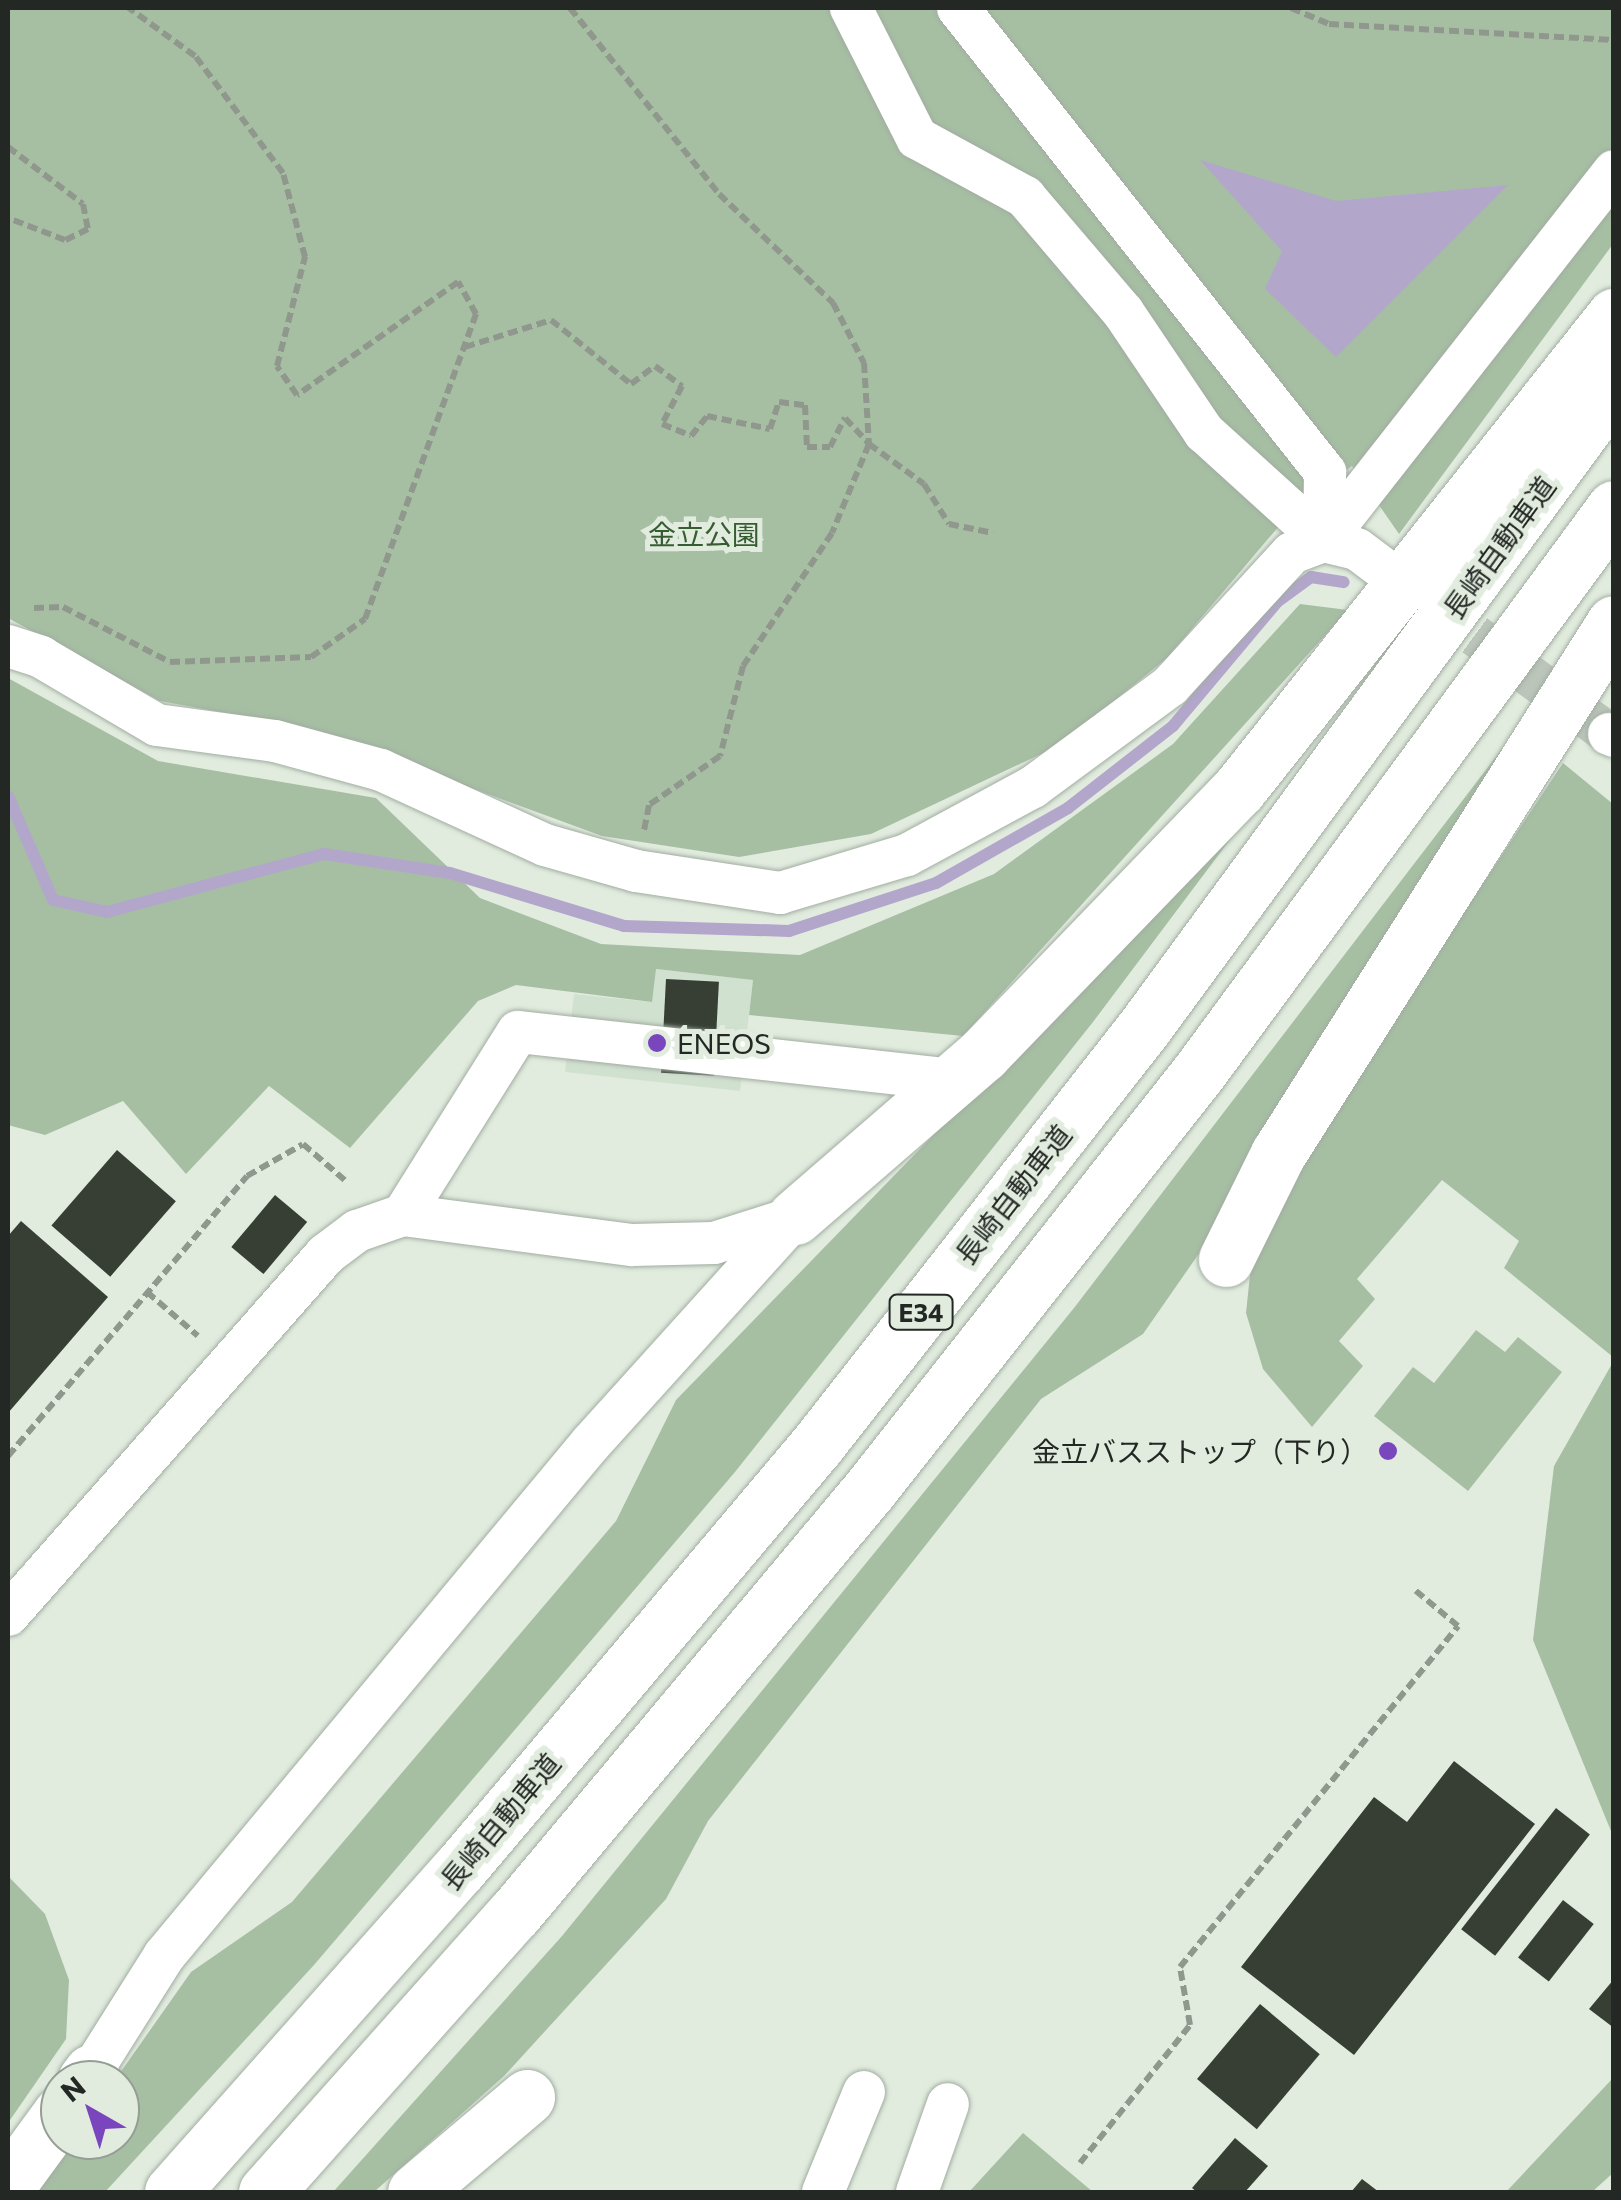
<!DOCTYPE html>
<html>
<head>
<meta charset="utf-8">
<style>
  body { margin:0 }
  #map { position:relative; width:1621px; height:2200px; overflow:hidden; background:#e1ecdf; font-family:Commissioner,"Noto Sans JP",sans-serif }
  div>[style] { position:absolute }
  .built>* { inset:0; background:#d1e1d0 }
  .green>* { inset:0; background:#a6bfa3 }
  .water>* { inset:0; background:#b3a6cb }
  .stream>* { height:12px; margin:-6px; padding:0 6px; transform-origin:6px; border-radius:6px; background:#b3a6cb }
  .building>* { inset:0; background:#373f35; transform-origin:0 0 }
  .minor-tunnel>* { height:42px; margin-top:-21px; transform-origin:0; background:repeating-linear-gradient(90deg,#bbc5ba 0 42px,transparent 0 63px) }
  .path>* { height:6px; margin-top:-3px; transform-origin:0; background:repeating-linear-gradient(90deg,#90988e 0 10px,transparent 0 15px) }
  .roads { filter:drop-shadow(0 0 2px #a2ada1) drop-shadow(0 0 2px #a2ada1) }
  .minor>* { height:42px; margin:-21px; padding:0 21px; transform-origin:21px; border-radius:21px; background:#fff }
  .highway>* { height:55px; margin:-27.5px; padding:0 27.5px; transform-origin:27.5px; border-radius:27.5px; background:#fff }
  .dots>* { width:28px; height:28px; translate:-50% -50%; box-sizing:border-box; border:5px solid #e1ecdf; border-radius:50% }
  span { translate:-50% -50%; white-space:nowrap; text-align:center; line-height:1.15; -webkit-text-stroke:10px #e1ecdf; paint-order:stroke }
  .shield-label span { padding:2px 8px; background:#e1ecdf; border:2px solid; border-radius:8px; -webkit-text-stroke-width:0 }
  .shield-label { font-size:25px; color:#242824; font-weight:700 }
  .park-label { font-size:28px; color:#355d31 }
  .street-label { font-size:28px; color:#242824 }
  .poi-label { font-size:28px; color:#242824 }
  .left { translate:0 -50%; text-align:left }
  .right { translate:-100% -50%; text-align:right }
  .frame { position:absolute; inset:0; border:10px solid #242824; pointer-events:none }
  .north { position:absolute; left:40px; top:2060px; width:100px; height:100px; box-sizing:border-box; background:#e1ecdf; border:2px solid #959e94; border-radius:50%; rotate:321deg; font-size:28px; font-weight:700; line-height:40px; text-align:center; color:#242824 }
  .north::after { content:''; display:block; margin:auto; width:35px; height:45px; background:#7a46bd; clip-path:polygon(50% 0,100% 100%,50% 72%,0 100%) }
</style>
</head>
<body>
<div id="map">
  <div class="built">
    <i style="clip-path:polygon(655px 969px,753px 980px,740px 1091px,565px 1072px,574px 994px,651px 1002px)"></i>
  </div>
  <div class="green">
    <i style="clip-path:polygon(8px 8px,1613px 8px,1613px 244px,1399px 534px,1352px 466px,1296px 506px,1167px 658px,1058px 746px,871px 834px,739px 857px,602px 836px,308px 728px,160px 701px,8px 618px)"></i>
    <i style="clip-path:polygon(1300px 604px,1348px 610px,963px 1036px,749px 1015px,753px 980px,656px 969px,652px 1002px,516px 985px,478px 1001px,350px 1148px,269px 1086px,186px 1174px,123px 1101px,45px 1135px,8px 1125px,8px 678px,158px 761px,376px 798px,480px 898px,601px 944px,800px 955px,994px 874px,1173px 744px)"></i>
    <i style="clip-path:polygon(1505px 745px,1232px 1206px,1143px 1334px,1041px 1399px,708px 1821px,666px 1899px,504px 2076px,374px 2192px,333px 2192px,562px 1936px,1074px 1308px)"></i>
    <i style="clip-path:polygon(1563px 763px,1613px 804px,1613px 1357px,1504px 1268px,1519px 1241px,1442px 1180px,1357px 1279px,1375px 1299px,1339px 1341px,1363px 1366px,1312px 1427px,1263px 1369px,1246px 1313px,1255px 1227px)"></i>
    <i style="clip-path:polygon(1262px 797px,1093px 1022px,735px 1472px,314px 1965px,105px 2192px,31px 2192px,70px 2140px,120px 2140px,120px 2080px,115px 2080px,191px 1972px,292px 1902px,616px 1521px,676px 1400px)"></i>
    <i style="clip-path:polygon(1476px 1330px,1505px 1352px,1518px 1337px,1562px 1372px,1468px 1491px,1374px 1416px,1413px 1367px,1434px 1383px)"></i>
    <i style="clip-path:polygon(1613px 1362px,1613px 1836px,1533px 1640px,1554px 1466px)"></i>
    <i style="clip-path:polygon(8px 1876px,45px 1914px,69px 1980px,66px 2039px,8px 2123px)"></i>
    <i style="clip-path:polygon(1613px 2078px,1613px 2173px,1592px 2192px,1506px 2192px)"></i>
    <i style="clip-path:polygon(1023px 2133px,1093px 2192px,969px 2192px)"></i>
  </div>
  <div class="water">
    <i style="clip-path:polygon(1200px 160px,1336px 201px,1508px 185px,1336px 357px,1265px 289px,1282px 251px)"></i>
  </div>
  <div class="stream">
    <i style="left:8px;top:796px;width:113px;rotate:66.6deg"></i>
    <i style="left:53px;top:900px;width:55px;rotate:12.5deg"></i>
    <i style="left:107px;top:912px;width:225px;rotate:-15deg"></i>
    <i style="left:324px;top:854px;width:127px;rotate:8.6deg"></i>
    <i style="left:450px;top:873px;width:182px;rotate:16.9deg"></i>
    <i style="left:624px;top:926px;width:165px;rotate:1.7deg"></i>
    <i style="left:789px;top:931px;width:155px;rotate:-18.1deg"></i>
    <i style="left:936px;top:883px;width:152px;rotate:-29.6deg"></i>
    <i style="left:1068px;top:808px;width:133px;rotate:-38deg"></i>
    <i style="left:1173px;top:726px;width:162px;rotate:-50deg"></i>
    <i style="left:1277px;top:602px;width:42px;rotate:-36.3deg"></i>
    <i style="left:1311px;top:577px;width:33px;rotate:9deg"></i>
  </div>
  <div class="building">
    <i style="left:666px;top:979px;width:53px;height:94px;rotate:3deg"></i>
    <i style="left:117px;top:1150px;width:78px;height:100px;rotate:41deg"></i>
    <i style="left:275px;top:1195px;width:42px;height:68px;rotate:40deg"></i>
    <i style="clip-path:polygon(21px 1221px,108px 1297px,8px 1413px,8px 1236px)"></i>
    <i style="clip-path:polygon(1454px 1761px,1535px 1824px,1354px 2055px,1241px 1967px,1374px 1797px,1407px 1822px)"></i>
    <i style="left:1556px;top:1808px;width:43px;height:154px;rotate:38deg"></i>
    <i style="left:1563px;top:1900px;width:39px;height:73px;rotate:38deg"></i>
    <i style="clip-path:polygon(1614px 1979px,1614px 2028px,1589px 2009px)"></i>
    <i style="left:1260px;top:2004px;width:78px;height:98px;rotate:40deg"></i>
    <i style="clip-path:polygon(1235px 2138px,1268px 2166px,1245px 2192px,1197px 2192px,1192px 2188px)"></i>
    <i style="clip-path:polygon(1362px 2179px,1379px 2192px,1351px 2192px)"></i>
  </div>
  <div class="minor-tunnel">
    <i style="left:1424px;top:598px;width:230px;rotate:36.3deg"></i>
  </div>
  <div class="path">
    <i style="left:570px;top:8px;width:238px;rotate:51.3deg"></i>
    <i style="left:719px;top:194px;width:158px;rotate:43.7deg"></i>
    <i style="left:833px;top:303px;width:68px;rotate:62.7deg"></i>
    <i style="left:864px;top:363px;width:81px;rotate:86.5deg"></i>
    <i style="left:869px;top:444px;width:96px;rotate:112.6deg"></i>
    <i style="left:832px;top:533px;width:160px;rotate:123.8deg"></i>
    <i style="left:743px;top:666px;width:93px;rotate:104.3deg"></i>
    <i style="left:720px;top:756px;width:86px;rotate:145.4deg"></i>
    <i style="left:649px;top:805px;width:26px;rotate:101deg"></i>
    <i style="left:1291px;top:8px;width:41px;rotate:22.8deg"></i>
    <i style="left:1329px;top:24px;width:285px;rotate:3.2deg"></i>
    <i style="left:8px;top:147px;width:94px;rotate:37.2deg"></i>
    <i style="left:83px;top:204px;width:25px;rotate:79deg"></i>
    <i style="left:88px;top:229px;width:25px;rotate:154deg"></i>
    <i style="left:65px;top:240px;width:61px;rotate:-158.9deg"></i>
    <i style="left:465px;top:347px;width:90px;rotate:-17.4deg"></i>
    <i style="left:551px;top:320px;width:102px;rotate:38.7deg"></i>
    <i style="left:631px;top:384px;width:30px;rotate:-37deg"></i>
    <i style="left:655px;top:366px;width:34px;rotate:37deg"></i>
    <i style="left:682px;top:386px;width:43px;rotate:117.8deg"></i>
    <i style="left:662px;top:424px;width:31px;rotate:22deg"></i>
    <i style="left:691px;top:436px;width:26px;rotate:-51deg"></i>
    <i style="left:707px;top:416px;width:64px;rotate:11.7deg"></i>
    <i style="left:770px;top:429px;width:28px;rotate:-72deg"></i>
    <i style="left:779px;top:402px;width:26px;rotate:7deg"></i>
    <i style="left:805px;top:405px;width:42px;rotate:87.3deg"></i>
    <i style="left:807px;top:447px;width:23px"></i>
    <i style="left:830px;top:447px;width:33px;rotate:-63deg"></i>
    <i style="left:845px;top:418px;width:35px;rotate:47deg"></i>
    <i style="left:869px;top:444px;width:68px;rotate:36deg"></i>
    <i style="left:924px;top:484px;width:47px;rotate:58deg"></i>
    <i style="left:949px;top:524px;width:45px;rotate:11.6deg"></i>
    <i style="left:34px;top:608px;width:29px;rotate:-2deg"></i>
    <i style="left:63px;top:607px;width:120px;rotate:27.2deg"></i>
    <i style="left:170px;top:662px;width:141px;rotate:-2deg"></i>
    <i style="left:311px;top:657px;width:66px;rotate:-35.1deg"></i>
    <i style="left:365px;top:619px;width:325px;rotate:-70deg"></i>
    <i style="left:476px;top:314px;width:37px;rotate:-119deg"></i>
    <i style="left:458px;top:282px;width:197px;rotate:144.9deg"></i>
    <i style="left:297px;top:395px;width:35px;rotate:-125deg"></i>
    <i style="left:277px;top:366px;width:113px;rotate:-75.6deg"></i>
    <i style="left:305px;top:257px;width:87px;rotate:-104.7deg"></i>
    <i style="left:283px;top:173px;width:146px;rotate:-126.9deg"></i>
    <i style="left:195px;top:56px;width:82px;rotate:-144deg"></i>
    <i style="left:147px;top:1292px;width:67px;rotate:40.8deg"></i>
    <i style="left:8px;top:1456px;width:368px;rotate:-49.5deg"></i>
    <i style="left:247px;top:1176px;width:64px;rotate:-29.7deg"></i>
    <i style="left:303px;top:1144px;width:58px;rotate:40.8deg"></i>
    <i style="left:1080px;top:2163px;width:176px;rotate:-51.4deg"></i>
    <i style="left:1190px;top:2025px;width:59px;rotate:-99.8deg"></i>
    <i style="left:1180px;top:1967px;width:440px;rotate:-50.8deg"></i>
    <i style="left:1458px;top:1626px;width:55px;rotate:-140.2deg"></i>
  </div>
  <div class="roads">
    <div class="minor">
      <i style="left:851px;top:8px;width:146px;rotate:63.1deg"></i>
      <i style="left:917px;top:138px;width:123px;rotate:28.6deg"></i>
      <i style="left:1025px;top:197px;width:151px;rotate:49.6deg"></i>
      <i style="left:1123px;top:312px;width:145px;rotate:56deg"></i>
      <i style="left:1204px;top:432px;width:162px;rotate:42.2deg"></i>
      <i style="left:1324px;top:541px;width:34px;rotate:14deg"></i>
      <i style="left:1357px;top:549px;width:30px;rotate:37deg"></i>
      <i style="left:958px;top:8px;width:592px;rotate:51.66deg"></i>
      <i style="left:1325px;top:472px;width:69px;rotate:90.8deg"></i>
      <i style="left:8px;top:646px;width:35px;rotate:18deg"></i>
      <i style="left:41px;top:657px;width:134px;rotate:30.4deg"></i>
      <i style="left:157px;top:725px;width:119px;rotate:7.7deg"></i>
      <i style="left:275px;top:741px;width:110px;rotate:15.3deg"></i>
      <i style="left:381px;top:770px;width:180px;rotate:24.6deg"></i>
      <i style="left:545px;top:845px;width:95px;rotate:15.9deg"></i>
      <i style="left:636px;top:871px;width:146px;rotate:8.7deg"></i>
      <i style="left:780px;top:893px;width:133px;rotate:-16.7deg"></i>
      <i style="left:907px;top:855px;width:143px;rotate:-28.4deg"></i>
      <i style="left:1033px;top:787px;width:170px;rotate:-36.4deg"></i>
      <i style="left:1170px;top:686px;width:180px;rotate:-47.5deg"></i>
      <i style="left:1292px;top:553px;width:34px;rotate:-21deg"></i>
      <i style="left:1324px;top:541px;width:470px;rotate:-51.9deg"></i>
      <i style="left:1609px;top:734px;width:5px;rotate:22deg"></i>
      <i style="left:403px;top:1215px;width:216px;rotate:-57.9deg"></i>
      <i style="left:518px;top:1032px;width:439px;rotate:6.3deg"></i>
      <i style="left:8px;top:1615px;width:480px;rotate:-48.6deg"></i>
      <i style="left:325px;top:1255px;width:40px;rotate:-37deg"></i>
      <i style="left:357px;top:1231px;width:49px;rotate:-19.2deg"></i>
      <i style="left:403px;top:1215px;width:231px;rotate:7.5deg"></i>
      <i style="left:632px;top:1245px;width:82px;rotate:-1.4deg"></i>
      <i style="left:714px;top:1243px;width:83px;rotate:-17.6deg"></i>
      <i style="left:91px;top:2072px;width:137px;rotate:-57.8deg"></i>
      <i style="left:164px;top:1956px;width:667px;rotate:-50.23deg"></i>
      <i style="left:591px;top:1443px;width:304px;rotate:-47.9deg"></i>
      <i style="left:823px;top:2192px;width:108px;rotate:-67.7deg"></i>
      <i style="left:917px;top:2192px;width:93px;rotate:-70.6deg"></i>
    </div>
    <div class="highway">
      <i style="left:795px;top:1217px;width:249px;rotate:-40.9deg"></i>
      <i style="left:983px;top:1054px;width:368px;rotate:-46deg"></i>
      <i style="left:1239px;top:789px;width:604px;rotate:-51.59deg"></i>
      <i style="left:1226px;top:1259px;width:117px;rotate:-63.7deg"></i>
      <i style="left:1278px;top:1154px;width:628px;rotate:-57.68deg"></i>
      <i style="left:85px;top:2080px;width:10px;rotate:-53deg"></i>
      <i style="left:8px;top:2185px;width:88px;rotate:-53.8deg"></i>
      <i style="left:172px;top:2192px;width:433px;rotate:-48.4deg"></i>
      <i style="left:460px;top:1868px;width:554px;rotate:-49.84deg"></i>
      <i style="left:817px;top:1445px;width:529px;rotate:-51.92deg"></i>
      <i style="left:1143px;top:1029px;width:796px;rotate:-53.73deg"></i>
      <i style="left:266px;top:2192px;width:374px;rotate:-48.3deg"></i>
      <i style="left:515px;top:1913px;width:553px;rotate:-50.06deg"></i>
      <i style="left:870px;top:1489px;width:531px;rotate:-51.73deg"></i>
      <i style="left:1199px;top:1072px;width:700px;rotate:-53.65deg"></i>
      <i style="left:415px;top:2192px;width:147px;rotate:-40.3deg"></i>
    </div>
  </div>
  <div class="dots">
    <i style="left:657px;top:1043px;background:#7a46bd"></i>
    <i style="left:1388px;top:1451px;background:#7a46bd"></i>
  </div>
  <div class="shield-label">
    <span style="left:921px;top:1312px">E34</span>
  </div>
  <div class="park-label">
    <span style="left:704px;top:534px">金立公園</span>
  </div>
  <div class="street-label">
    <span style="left:1499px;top:547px;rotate:-54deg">長崎自動車道</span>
    <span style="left:1013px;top:1194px;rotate:-52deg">長崎自動車道</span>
    <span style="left:500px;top:1821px;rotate:-50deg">長崎自動車道</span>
  </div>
  <div class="poi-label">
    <span class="left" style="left:677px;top:1043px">ENEOS</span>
    <span class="right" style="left:1368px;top:1451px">金立バスストップ（下り）</span>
  </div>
  <div class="frame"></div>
  <div class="north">N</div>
</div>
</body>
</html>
